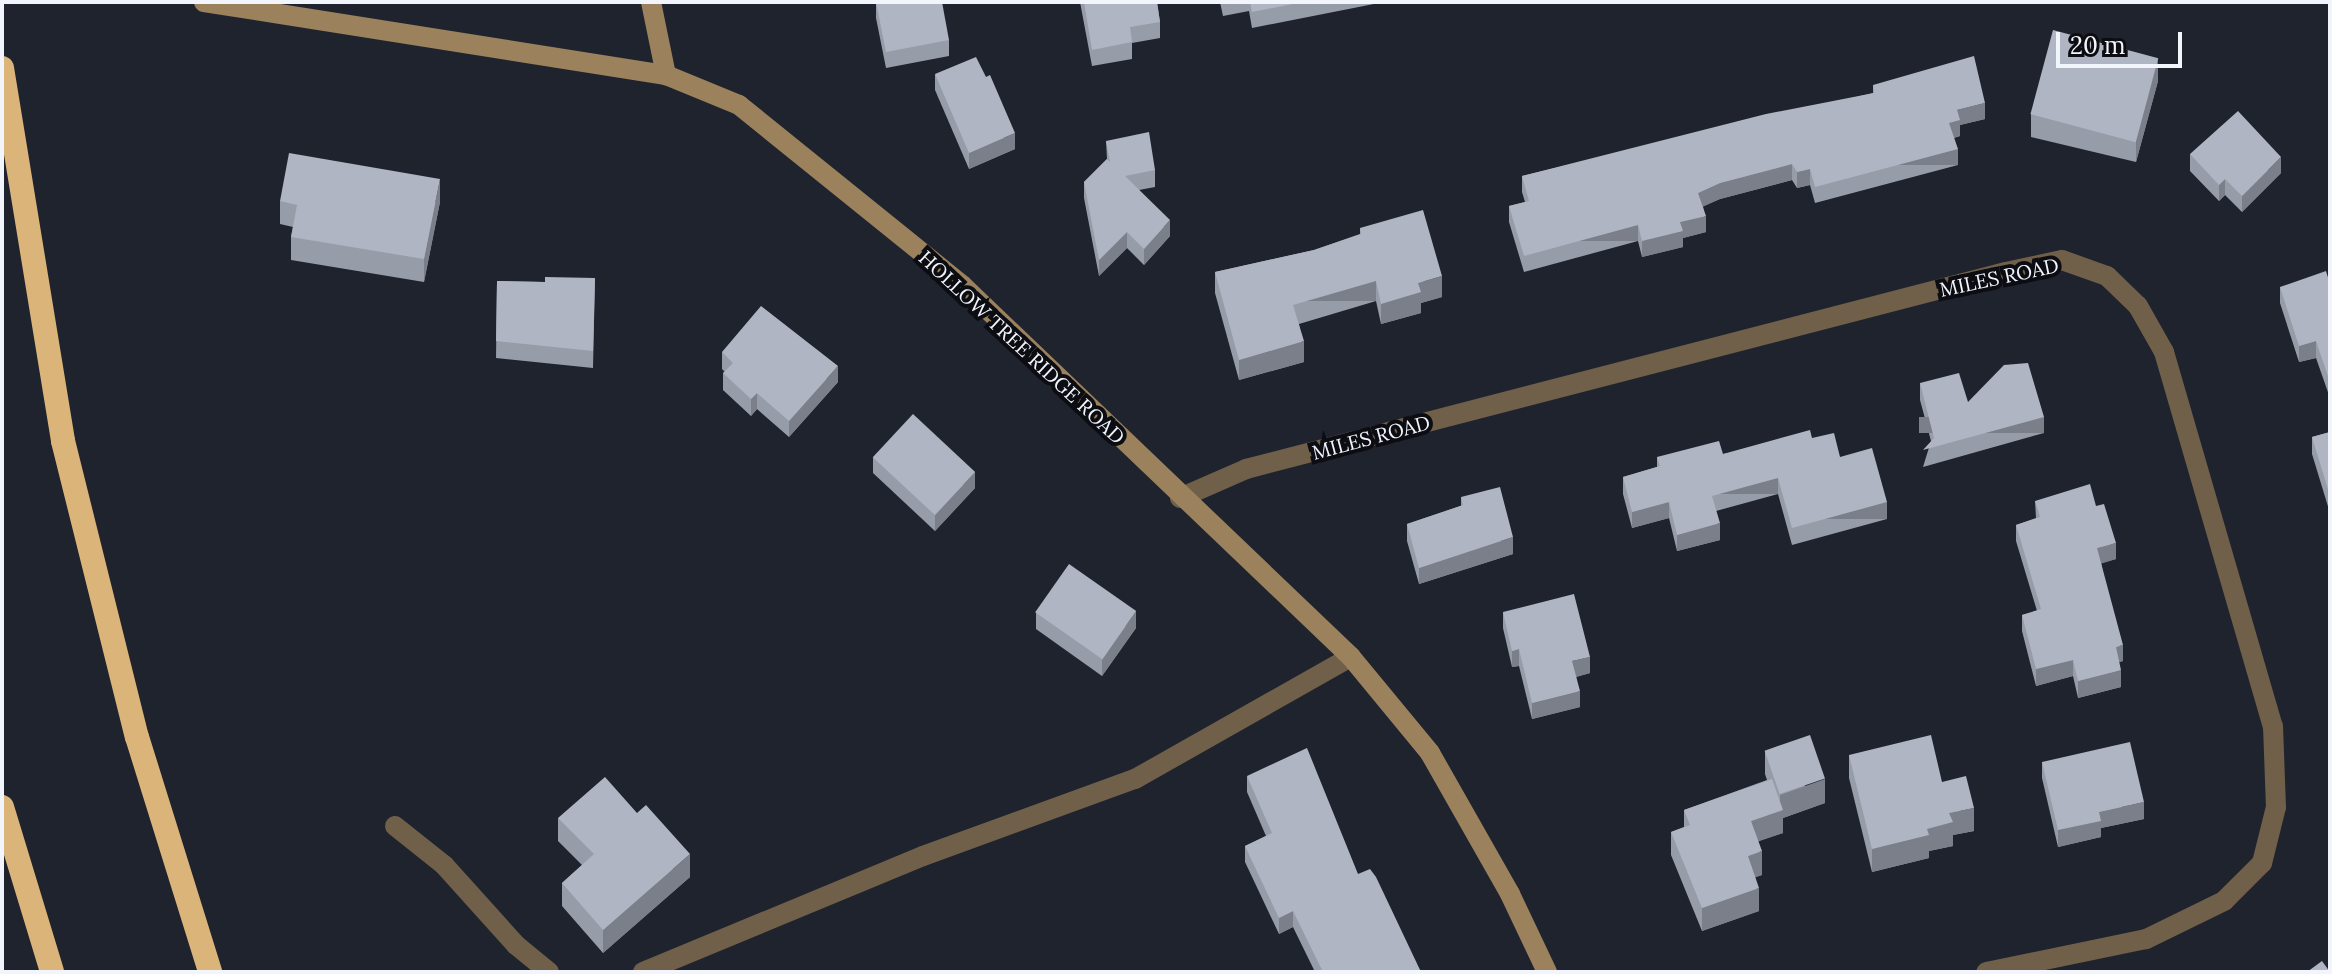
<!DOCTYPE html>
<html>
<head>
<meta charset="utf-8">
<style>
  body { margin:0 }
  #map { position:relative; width:2332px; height:974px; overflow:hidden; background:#1f232e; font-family:Lora,serif }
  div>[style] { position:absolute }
  .lane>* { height:20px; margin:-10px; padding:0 10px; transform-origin:10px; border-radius:10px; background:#706049 }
  .street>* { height:20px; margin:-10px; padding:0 10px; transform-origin:10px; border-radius:10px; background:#706049 }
  .secondary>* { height:20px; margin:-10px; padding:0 10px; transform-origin:10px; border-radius:10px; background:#9b825d }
  .highway>* { height:24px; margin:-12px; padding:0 12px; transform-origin:12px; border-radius:12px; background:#dbb479 }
  .wall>* { inset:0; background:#979ca9 }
  .shaded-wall>* { inset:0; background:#7b7f89; transform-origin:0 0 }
  .building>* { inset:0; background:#b0b5c4; transform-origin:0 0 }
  span { translate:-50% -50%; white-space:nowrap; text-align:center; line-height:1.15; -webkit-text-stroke:8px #0b0d12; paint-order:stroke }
  .street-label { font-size:20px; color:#f2f5fc }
  .frame { position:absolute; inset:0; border:4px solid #f2f5fc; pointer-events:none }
  .scale { position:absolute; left:2056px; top:32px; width:126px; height:36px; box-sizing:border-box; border:4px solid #f2f5fc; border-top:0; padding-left:10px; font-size:24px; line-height:28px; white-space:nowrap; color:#f2f5fc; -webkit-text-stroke:6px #0b0d12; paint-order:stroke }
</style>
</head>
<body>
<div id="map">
  <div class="lane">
    <i style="left:395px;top:826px;width:63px;rotate:38.5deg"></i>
    <i style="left:444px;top:865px;width:108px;rotate:48deg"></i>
    <i style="left:516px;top:945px;width:43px;rotate:39.3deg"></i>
    <i style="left:643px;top:972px;width:303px;rotate:-22.5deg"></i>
    <i style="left:923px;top:856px;width:226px;rotate:-20deg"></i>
    <i style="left:1135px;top:779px;width:248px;rotate:-29.5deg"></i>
  </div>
  <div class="street">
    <i style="left:1180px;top:498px;width:72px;rotate:-23.7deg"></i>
    <i style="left:1246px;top:469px;width:785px;rotate:-14.53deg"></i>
    <i style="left:2006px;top:272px;width:57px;rotate:-12.1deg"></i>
    <i style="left:2062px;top:260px;width:48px;rotate:19.6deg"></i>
    <i style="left:2107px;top:276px;width:43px;rotate:44.1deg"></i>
    <i style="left:2138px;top:306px;width:53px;rotate:60.5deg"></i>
    <i style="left:2164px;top:352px;width:390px;rotate:73.8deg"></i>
    <i style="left:2273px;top:726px;width:81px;rotate:87.9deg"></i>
    <i style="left:2276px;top:807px;width:58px;rotate:104deg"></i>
    <i style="left:2262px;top:863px;width:54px;rotate:135deg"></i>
    <i style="left:2224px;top:901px;width:87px;rotate:154deg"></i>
    <i style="left:2146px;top:939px;width:163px;rotate:168.3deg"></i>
  </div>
  <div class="secondary">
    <i style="left:204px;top:2px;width:468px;rotate:9deg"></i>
    <i style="left:666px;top:75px;width:79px;rotate:22.3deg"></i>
    <i style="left:739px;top:105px;width:287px;rotate:38.9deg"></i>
    <i style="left:962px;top:285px;width:538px;rotate:43.72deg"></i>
    <i style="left:1351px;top:657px;width:124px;rotate:50.5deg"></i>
    <i style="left:1430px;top:753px;width:162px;rotate:60.4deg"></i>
    <i style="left:1510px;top:894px;width:86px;rotate:64.6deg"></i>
    <i style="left:651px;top:2px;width:75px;rotate:78.4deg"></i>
  </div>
  <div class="highway">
    <i style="left:2px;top:68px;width:378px;rotate:80.7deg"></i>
    <i style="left:63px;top:441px;width:305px;rotate:76deg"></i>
    <i style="left:137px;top:737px;width:246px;rotate:72.7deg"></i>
    <i style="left:2px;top:807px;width:172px;rotate:73.1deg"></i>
  </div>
  <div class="wall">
    <i style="clip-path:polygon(876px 2px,949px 40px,949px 56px,886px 68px,876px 18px)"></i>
    <i style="clip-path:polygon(1080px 2px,1157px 2px,1160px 22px,1160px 38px,1132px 43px,1132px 59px,1092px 66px)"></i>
    <i style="clip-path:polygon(1220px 2px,1384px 2px,1252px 28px,1249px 11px,1223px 16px)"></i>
    <i style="clip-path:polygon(935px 74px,1015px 149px,969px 169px,935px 90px)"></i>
    <i style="clip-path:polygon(2158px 81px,2136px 162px,2031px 137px,2031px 114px)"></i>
    <i style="clip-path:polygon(1873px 85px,1985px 119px,1960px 125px,1960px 136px,1954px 138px,1958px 165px,1815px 203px,1810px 185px,1797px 188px,1792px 180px,1720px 199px,1703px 206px,1706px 232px,1683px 238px,1683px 247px,1642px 257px,1638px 241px,1524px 272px,1509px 222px,1509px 206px,1525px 202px,1522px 192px,1522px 176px,1873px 93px)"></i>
    <i style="clip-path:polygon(1106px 141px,1155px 170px,1155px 187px,1139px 190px,1170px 236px,1144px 265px,1127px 248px,1099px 276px,1084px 198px,1084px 182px,1107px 159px)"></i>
    <i style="clip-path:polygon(2190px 154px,2281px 173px,2242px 212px,2225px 195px,2219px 201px,2190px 171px)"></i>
    <i style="clip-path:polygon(280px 201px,440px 202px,424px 282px,291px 260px,291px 237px,293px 227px,280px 224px)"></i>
    <i style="clip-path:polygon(1360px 228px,1442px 297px,1421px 303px,1421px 313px,1381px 324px,1376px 301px,1299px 324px,1304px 362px,1239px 380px,1215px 293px,1215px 272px,1314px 250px,1360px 234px)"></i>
    <i style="clip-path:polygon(595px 278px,593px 368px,496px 358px,497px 281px,545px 282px)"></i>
    <i style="clip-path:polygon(2330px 284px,2330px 398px,2316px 358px,2299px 362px,2280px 303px,2280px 287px)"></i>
    <i style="clip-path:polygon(722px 352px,838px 382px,789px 437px,757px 409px,751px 416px,723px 390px,723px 373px,725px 372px,722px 369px)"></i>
    <i style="clip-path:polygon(1920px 383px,1968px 402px,2044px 433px,1923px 467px,1931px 441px,1920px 400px)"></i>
    <i style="clip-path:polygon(2330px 432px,2330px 513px,2312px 454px,2312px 437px)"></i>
    <i style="clip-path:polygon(1812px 438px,1840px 457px,1887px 519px,1792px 545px,1778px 494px,1716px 511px,1720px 540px,1677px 551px,1669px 518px,1632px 528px,1623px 494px,1623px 477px,1657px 467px,1657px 457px,1723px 454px)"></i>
    <i style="clip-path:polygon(873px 457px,975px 488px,935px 531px,873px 473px)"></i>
    <i style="clip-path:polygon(1461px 497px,1513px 554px,1419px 584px,1407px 541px,1407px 524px,1461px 506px)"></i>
    <i style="clip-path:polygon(2035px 501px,2096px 506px,2116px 559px,2101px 563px,2123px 661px,2119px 662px,2121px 687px,2078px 698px,2073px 676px,2036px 686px,2022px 631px,2022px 615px,2037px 611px,2016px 541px,2016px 525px,2036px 518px)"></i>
    <i style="clip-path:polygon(1503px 612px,1590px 673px,1576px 677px,1580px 707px,1532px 719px,1519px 666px,1512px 667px,1503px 628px)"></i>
    <i style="clip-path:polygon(1036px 613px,1136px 628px,1102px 676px,1036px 629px)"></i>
    <i style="clip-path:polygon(1765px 751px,1825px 803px,1783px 818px,1783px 833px,1758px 841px,1762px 875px,1755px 877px,1759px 911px,1702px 931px,1671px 855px,1671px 832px,1684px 827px,1684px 810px,1767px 780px,1765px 774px)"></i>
    <i style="clip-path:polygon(1849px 755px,1942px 782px,1974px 831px,1953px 835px,1953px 846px,1929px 851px,1929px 858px,1872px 872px,1849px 778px)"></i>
    <i style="clip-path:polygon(2042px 762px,2144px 819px,2101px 828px,2101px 837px,2058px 847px,2042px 778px)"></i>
    <i style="clip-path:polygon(1247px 776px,1358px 874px,1421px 972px,1315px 972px,1293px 927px,1279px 934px,1245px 862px,1245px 846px,1266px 836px,1247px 792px)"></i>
    <i style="clip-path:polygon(558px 818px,690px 877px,603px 953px,562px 906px,562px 883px,582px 865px,558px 841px)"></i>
  </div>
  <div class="shaded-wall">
    <i style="clip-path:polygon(2158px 58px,2158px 81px,2136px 162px,2136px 139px)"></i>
    <i style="clip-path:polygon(1985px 103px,1985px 119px,1960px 125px,1960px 136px,1949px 139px,1949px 123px,1957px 110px)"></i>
    <i style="clip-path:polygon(1015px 133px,1015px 149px,969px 169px,969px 153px)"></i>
    <i style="left:1958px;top:149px;width:16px;height:148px;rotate:90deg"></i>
    <i style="clip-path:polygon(2281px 157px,2281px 173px,2242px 212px,2242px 196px)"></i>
    <i style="clip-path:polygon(1792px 164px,1792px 180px,1720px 199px,1698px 209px,1698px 193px,1720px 183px)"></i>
    <i style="clip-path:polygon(1810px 169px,1810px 185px,1797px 188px,1797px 172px)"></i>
    <i style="clip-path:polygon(440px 179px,440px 202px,424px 282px,424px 259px)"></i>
    <i style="clip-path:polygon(2225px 179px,2225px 195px,2219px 201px,2219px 185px)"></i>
    <i style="clip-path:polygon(1706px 216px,1706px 232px,1683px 238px,1683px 247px,1642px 257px,1642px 241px,1680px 222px)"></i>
    <i style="clip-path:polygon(1170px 220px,1170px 236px,1144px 265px,1144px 249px)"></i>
    <i style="left:1638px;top:225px;width:16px;height:118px;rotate:90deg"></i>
    <i style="clip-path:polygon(1127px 232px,1127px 248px,1099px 276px,1099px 260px)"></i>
    <i style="clip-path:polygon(1442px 276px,1442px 297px,1421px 303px,1421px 313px,1381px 324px,1381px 304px,1418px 283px)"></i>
    <i style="left:1376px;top:281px;width:20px;height:86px;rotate:90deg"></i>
    <i style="clip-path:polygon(1304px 341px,1304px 362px,1239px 380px,1239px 360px)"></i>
    <i style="clip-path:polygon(2316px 341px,2316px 358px,2299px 362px,2299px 346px)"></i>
    <i style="clip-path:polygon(838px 366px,838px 382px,789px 437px,789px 421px)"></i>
    <i style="clip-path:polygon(757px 393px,757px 409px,751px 416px,751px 399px)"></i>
    <i style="left:2044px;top:417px;width:16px;height:125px;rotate:90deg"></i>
    <i style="clip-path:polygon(975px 472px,975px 488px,935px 531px,935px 515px)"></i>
    <i style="left:1778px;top:478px;width:16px;height:68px;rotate:90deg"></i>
    <i style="clip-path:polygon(1669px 502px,1669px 518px,1632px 528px,1632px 512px)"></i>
    <i style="left:1887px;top:502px;width:17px;height:98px;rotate:90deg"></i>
    <i style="clip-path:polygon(1720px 523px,1720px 540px,1677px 551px,1677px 535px)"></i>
    <i style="clip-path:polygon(1513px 537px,1513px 554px,1419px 584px,1419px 568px)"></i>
    <i style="clip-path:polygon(2116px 543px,2116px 559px,2097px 565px,2097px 548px)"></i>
    <i style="clip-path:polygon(1136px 611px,1136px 628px,1102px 676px,1102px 660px)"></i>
    <i style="clip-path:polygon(2123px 645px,2123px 661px,2116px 663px,2116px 647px)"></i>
    <i style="clip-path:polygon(1519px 649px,1519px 666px,1512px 667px,1512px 651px)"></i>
    <i style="clip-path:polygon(1590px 657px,1590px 673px,1572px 678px,1572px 661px)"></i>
    <i style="clip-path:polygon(2073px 660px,2073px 676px,2036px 686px,2036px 669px)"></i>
    <i style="clip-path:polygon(2121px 670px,2121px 687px,2078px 698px,2078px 681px)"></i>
    <i style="clip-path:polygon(1580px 691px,1580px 707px,1532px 719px,1532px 703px)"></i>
    <i style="clip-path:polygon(1825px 779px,1825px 803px,1783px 818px,1783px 833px,1751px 844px,1751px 821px,1780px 811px,1780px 795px)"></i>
    <i style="clip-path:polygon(2144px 802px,2144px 819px,2101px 828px,2101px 837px,2058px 847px,2058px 830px,2099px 812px)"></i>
    <i style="clip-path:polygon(1974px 808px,1974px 831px,1953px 835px,1953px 846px,1929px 851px,1929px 858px,1872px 872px,1872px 849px,1927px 829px,1949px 813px)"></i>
    <i style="clip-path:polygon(1762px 851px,1762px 875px,1748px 880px,1748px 856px)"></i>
    <i style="clip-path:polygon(690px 854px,690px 877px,603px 953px,603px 930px)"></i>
    <i style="clip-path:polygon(1759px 888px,1759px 911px,1702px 931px,1702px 908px)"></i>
    <i style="clip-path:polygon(1293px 911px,1293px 927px,1279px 934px,1279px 918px)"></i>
  </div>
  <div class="building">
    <i style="clip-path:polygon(876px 2px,942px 2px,949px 40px,886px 52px)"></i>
    <i style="clip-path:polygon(1084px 2px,1157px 2px,1160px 22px,1130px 27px,1132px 42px,1092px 50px)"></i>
    <i style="clip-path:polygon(1250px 2px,1303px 2px,1252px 12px)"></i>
    <i style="left:2053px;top:30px;width:109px;height:87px;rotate:15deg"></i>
    <i style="clip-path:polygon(1974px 56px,1985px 103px,1957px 110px,1960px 120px,1949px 123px,1958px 149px,1815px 187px,1810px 169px,1797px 172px,1792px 164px,1720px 183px,1698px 193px,1706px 216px,1680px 222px,1683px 231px,1642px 241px,1638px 225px,1524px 256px,1509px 206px,1529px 201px,1522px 176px,1766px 114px,1874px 93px,1873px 85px)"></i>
    <i style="clip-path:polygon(976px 57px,986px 77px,990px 75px,1015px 133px,969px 153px,935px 74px)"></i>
    <i style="clip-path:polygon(2238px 111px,2281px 157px,2242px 196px,2225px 179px,2219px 185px,2190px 154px)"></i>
    <i style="clip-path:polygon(1149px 132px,1155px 170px,1125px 176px,1170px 220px,1144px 249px,1127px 232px,1099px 260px,1084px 182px,1107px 159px,1110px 162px,1106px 141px)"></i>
    <i style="clip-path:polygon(289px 153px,440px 179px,424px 259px,291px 237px,297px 205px,280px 201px)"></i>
    <i style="clip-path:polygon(1423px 210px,1442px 276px,1418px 283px,1421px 292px,1381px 304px,1376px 281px,1293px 305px,1304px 341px,1239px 360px,1215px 272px,1314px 250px,1361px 234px,1360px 228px)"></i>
    <i style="clip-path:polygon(2326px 271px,2330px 284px,2330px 382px,2316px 341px,2299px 346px,2280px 287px)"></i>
    <i style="clip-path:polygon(545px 277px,595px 278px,593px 351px,496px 341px,497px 281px,545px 282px)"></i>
    <i style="clip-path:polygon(761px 306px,838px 366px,789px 421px,757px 393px,751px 399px,723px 373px,733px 363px,722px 352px)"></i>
    <i style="clip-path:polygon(2028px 363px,2044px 417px,1923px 450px,1934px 438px,1920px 383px,1959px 373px,1968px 402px,2004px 365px)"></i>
    <i style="left:913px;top:414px;width:85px;height:59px;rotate:43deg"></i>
    <i style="clip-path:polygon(1810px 430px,1812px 438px,1834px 433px,1840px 457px,1872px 448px,1887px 502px,1792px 528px,1778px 478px,1712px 496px,1720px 523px,1677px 535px,1669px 502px,1632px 512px,1623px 477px,1660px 466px,1657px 457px,1719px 441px,1723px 454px)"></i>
    <i style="clip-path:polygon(2330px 432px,2330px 496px,2312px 437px)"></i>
    <i style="clip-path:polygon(2090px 484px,2096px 506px,2104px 504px,2116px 543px,2097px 548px,2123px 645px,2116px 647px,2121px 670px,2078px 681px,2073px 660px,2036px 669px,2022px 615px,2041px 609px,2016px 525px,2040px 517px,2035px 501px)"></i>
    <i style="clip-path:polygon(1500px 487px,1513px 537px,1419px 568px,1407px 524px,1463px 505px,1461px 497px)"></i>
    <i style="left:1069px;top:564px;width:82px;height:59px;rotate:35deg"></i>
    <i style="clip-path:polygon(1574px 594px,1590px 657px,1572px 661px,1580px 691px,1532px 703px,1519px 649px,1512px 651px,1503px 612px)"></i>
    <i style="left:1810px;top:735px;width:46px;height:48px;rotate:71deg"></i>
    <i style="clip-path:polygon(1931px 735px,1942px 782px,1966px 776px,1974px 808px,1949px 813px,1953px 822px,1927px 829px,1929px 835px,1872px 849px,1849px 755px)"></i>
    <i style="clip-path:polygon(2130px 742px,2144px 802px,2099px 812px,2101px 821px,2058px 830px,2042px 762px)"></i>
    <i style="clip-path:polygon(1307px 748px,1358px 874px,1370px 869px,1376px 877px,1421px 972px,1323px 972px,1293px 911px,1279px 918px,1245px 846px,1272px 833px,1247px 776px)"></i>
    <i style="clip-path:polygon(605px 777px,637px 813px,646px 805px,690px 854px,603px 930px,562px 883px,594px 854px,558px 818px)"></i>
    <i style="clip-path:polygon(1772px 779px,1783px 810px,1751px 821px,1762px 851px,1748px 856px,1759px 888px,1702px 908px,1671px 832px,1690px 825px,1684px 810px)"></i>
    <i style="clip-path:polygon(2322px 961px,2330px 972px,2307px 972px)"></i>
  </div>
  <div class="street-label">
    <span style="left:1999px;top:277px;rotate:-12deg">MILES ROAD</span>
    <span style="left:1022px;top:347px;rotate:43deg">HOLLOW TREE RIDGE ROAD</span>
    <span style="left:1371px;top:437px;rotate:-15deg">MILES ROAD</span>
  </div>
  <div class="frame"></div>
  <div class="scale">20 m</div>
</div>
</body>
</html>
